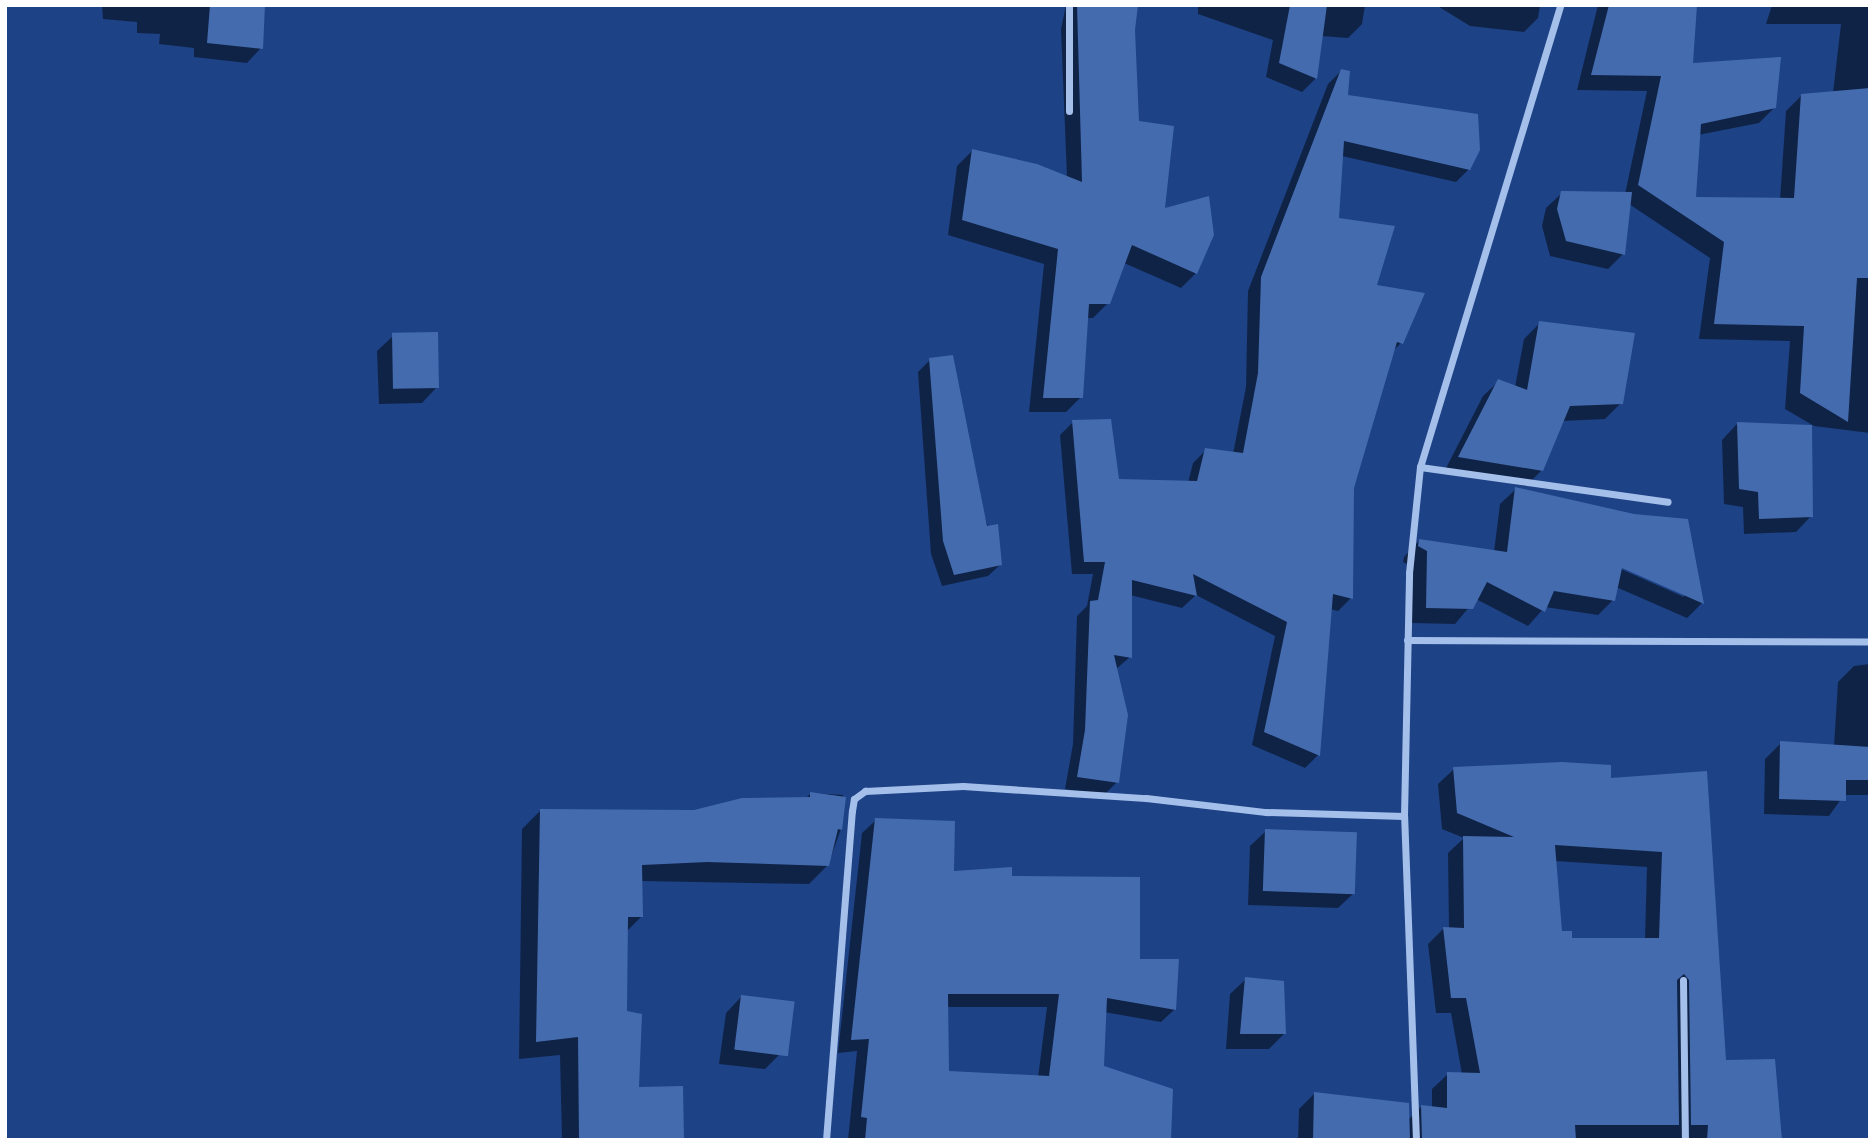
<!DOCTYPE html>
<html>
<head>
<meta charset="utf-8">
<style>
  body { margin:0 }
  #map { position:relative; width:1875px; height:1145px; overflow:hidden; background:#1d4286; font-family:Signika,sans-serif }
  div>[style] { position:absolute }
  .shadow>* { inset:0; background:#0007 }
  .building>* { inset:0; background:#456baf; transform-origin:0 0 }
  .street>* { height:7px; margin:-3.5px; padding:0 3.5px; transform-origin:3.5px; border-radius:3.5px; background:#a5bfeb }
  span { translate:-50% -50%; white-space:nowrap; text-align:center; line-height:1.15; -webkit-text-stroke:5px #1d4286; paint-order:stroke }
  .frame { position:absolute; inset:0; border:7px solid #fff; pointer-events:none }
</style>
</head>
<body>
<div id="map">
  <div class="shadow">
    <i style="clip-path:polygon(102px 5px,263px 5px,261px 48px,247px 63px,194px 57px,194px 48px,159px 44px,160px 34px,137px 33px,137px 22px,103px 19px)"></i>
    <i style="clip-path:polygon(1066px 5px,1137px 5px,1133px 29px,1138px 123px,1163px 210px,1196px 273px,1181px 288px,1124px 263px,1108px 303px,1093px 318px,1087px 318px,1081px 397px,1066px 412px,1029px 412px,1044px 264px,948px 235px,957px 166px,972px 151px,1067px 178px,1061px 29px)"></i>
    <i style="clip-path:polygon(1198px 5px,1365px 5px,1362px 24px,1348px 38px,1321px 36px,1316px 78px,1302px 92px,1266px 77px,1273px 40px,1198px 14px)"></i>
    <i style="clip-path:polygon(1436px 5px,1540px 5px,1538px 18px,1524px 32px,1470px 26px)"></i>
    <i style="clip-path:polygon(1598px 5px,1695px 5px,1691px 65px,1775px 107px,1759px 123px,1698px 135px,1694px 199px,1780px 200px,1786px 111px,1802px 95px,1833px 93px,1841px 24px,1766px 24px,1772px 5px,1870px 5px,1870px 433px,1814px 426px,1785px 409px,1790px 341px,1699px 339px,1710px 258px,1629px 204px,1623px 254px,1608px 269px,1550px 256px,1542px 226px,1546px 208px,1562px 193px,1625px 194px,1647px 91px,1577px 90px)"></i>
    <i style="clip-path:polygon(1341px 71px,1346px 97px,1469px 169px,1456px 182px,1342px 156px,1337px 219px,1401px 343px,1393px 351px,1352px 487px,1351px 598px,1338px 611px,1330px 609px,1318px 755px,1305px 768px,1252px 745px,1275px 636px,1196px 595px,1182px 608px,1130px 595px,1130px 657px,1116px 669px,1117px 782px,1104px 795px,1065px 789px,1073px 744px,1077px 616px,1087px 606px,1093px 574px,1072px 574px,1060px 435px,1073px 422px,1118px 481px,1188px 483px,1193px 463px,1206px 450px,1233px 454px,1246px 387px,1248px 291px,1328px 84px)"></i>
    <i style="clip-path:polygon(1540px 323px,1621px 403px,1605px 419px,1562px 421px,1542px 470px,1526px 486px,1444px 472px,1483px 396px,1499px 381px,1515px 387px,1524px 339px)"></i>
    <i style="clip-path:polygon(393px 336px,437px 387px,422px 403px,379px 404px,377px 351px)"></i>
    <i style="clip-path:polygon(930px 360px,1001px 564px,988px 576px,942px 586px,931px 554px,918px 372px)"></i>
    <i style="clip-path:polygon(1737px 424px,1811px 516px,1796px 532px,1744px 534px,1743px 507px,1724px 504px,1722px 440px)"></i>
    <i style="clip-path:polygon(evenodd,1516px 489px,1634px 516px,1686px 521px,1702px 603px,1687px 618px,1616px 587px,1613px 600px,1598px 615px,1545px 607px,1528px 626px,1476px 599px,1455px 624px,1411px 623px,1413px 567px,1403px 562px,1404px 557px,1419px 541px,1494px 552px,1500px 504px,1516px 489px,1615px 562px,1684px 593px,1684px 597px,1614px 566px,1615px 562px)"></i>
    <i style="clip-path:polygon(1870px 664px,1870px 795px,1844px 795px,1829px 816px,1764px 814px,1765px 759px,1781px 743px,1834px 746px,1838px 682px,1854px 666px)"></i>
    <i style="clip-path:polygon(evenodd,1454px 769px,1609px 780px,1705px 773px,1724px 1062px,1773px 1061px,1780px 1140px,1298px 1140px,1299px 1109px,1314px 1094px,1407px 1121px,1421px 1107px,1432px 1108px,1432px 1089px,1448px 1074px,1462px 1074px,1451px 1013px,1436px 1013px,1428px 944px,1443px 929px,1449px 929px,1448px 853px,1464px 838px,1442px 829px,1438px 784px,1454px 769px,1555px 861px,1647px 867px,1645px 939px,1570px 939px,1560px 932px,1555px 861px)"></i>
    <i style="clip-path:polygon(811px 793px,843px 795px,841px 829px,828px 865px,809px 884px,641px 881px,641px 917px,626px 932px,626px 1013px,637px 1089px,682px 1140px,562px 1140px,560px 1055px,519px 1059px,522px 829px,540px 811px,694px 812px,805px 799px)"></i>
    <i style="clip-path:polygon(evenodd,876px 820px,952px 873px,1010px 877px,1138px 961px,1175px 1009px,1161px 1022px,1104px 1012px,1103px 1067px,965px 1140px,848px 1140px,857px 1051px,838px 1053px,862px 833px,876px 820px,946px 1007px,1047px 1007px,1038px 1078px,947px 1072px,946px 1007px)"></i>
    <i style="clip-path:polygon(1266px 831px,1354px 893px,1338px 908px,1248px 905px,1250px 846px)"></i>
    <i style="clip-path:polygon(1246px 979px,1284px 1034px,1269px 1049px,1226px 1049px,1230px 994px)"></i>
    <i style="clip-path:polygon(741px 997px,780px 1054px,765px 1069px,719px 1064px,726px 1013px)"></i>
  </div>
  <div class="building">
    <i style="clip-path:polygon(210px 5px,265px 5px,263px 49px,207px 43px)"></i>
    <i style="clip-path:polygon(1077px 5px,1138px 5px,1135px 30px,1139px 121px,1174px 126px,1165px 208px,1209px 196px,1214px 235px,1197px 274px,1132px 245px,1110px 304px,1089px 304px,1083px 398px,1043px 398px,1058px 249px,962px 220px,972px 149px,1037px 164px,1082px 182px)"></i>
    <i style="clip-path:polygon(1290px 5px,1327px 5px,1317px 79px,1279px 63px)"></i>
    <i style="clip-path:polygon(1609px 5px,1697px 5px,1693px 63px,1781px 57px,1776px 108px,1701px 124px,1696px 197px,1794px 198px,1801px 94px,1870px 88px,1870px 278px,1857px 278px,1848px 422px,1800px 393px,1804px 326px,1714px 324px,1724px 242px,1638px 185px,1661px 76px,1591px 75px)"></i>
    <i style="clip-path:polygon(1341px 69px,1350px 71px,1348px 95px,1478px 114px,1480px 150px,1470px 170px,1344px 141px,1339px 218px,1395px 226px,1377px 285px,1425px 293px,1403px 344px,1397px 342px,1354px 488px,1353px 599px,1333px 594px,1320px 756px,1264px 732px,1287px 622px,1193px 574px,1197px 596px,1132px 580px,1132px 658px,1114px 655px,1128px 715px,1119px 783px,1077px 777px,1085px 730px,1090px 601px,1098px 600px,1105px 562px,1084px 562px,1072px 420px,1111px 419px,1119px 479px,1197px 481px,1205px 448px,1243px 453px,1258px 373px,1261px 277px)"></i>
    <i style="clip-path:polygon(1561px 191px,1632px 192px,1625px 255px,1566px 241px,1557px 209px)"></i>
    <i style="clip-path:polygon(1539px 321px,1635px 333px,1623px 404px,1570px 406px,1543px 471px,1458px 457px,1498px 379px,1527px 390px)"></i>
    <i style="left:438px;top:332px;width:56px;height:46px;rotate:89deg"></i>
    <i style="clip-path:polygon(953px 355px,987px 526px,998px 524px,1002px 565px,954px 575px,943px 541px,929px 358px)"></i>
    <i style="clip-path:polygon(1737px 422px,1812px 425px,1813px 517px,1759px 519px,1758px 492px,1739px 489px)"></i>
    <i style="clip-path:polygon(1515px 487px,1634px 514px,1688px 519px,1704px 604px,1622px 568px,1615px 601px,1554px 591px,1545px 612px,1487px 582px,1473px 609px,1426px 608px,1427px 551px,1418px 546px,1419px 539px,1507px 552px)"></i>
    <i style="clip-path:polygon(1780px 741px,1870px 747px,1870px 780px,1846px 780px,1846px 801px,1779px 799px)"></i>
    <i style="clip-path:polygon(evenodd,1562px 762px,1611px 765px,1611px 778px,1707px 771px,1726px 1060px,1775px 1059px,1782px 1140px,1707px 1140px,1708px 1125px,1691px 1125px,1689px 980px,1684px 974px,1677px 980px,1679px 1125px,1575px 1125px,1576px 1140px,1422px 1140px,1421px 1105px,1447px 1108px,1447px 1072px,1480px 1073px,1466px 998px,1451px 998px,1443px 927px,1464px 928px,1463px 836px,1514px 837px,1457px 813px,1453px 767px,1562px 762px,1555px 845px,1662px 852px,1659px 938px,1572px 938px,1572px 931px,1562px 931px,1555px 845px)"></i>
    <i style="clip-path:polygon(810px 792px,846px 797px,842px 830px,838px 829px,829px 866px,707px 862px,642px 865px,643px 917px,628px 917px,627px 1011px,642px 1014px,639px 1087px,683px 1086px,684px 1140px,579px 1140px,578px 1037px,536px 1042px,540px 809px,694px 810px,742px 798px,810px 797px)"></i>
    <i style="clip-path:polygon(evenodd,875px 818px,955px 821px,954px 871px,1012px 867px,1012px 876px,1140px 877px,1140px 959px,1179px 959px,1176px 1010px,1107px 998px,1104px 1066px,1173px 1089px,1171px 1140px,865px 1140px,867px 1118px,861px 1117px,869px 1039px,851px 1040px,875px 818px,948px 994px,1059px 994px,1049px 1076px,949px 1071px,948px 994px)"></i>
    <i style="left:1265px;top:829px;width:92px;height:62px;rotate:2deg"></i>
    <i style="clip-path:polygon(1245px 977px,1284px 981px,1286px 1034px,1240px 1034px)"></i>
    <i style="left:741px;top:995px;width:54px;height:55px;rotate:7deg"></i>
    <i style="clip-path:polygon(1314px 1092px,1409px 1103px,1410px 1140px,1313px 1140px)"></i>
  </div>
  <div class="street">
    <i style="left:1069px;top:5px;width:106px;rotate:90deg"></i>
    <i style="left:1420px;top:467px;width:250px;rotate:8deg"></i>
    <i style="left:1407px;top:640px;width:463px;rotate:0.2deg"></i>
    <i style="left:1683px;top:980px;width:160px;rotate:89.3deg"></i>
    <i style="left:826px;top:1140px;width:330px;rotate:-85.5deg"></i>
    <i style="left:852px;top:811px;width:12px;rotate:-81deg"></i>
    <i style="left:854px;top:799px;width:14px;rotate:-36deg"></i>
    <i style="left:865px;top:791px;width:98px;rotate:-2.9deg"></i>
    <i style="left:963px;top:786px;width:183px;rotate:3.8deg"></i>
    <i style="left:1146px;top:798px;width:121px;rotate:6.7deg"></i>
    <i style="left:1266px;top:812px;width:138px;rotate:1.7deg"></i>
    <i style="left:1416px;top:1140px;width:324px;rotate:-92.1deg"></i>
    <i style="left:1404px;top:816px;width:243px;rotate:-88.8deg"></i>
    <i style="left:1409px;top:573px;width:107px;rotate:-84.1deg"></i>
    <i style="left:1420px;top:467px;width:483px;rotate:-73.1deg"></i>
  </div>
  <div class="frame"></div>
</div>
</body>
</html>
